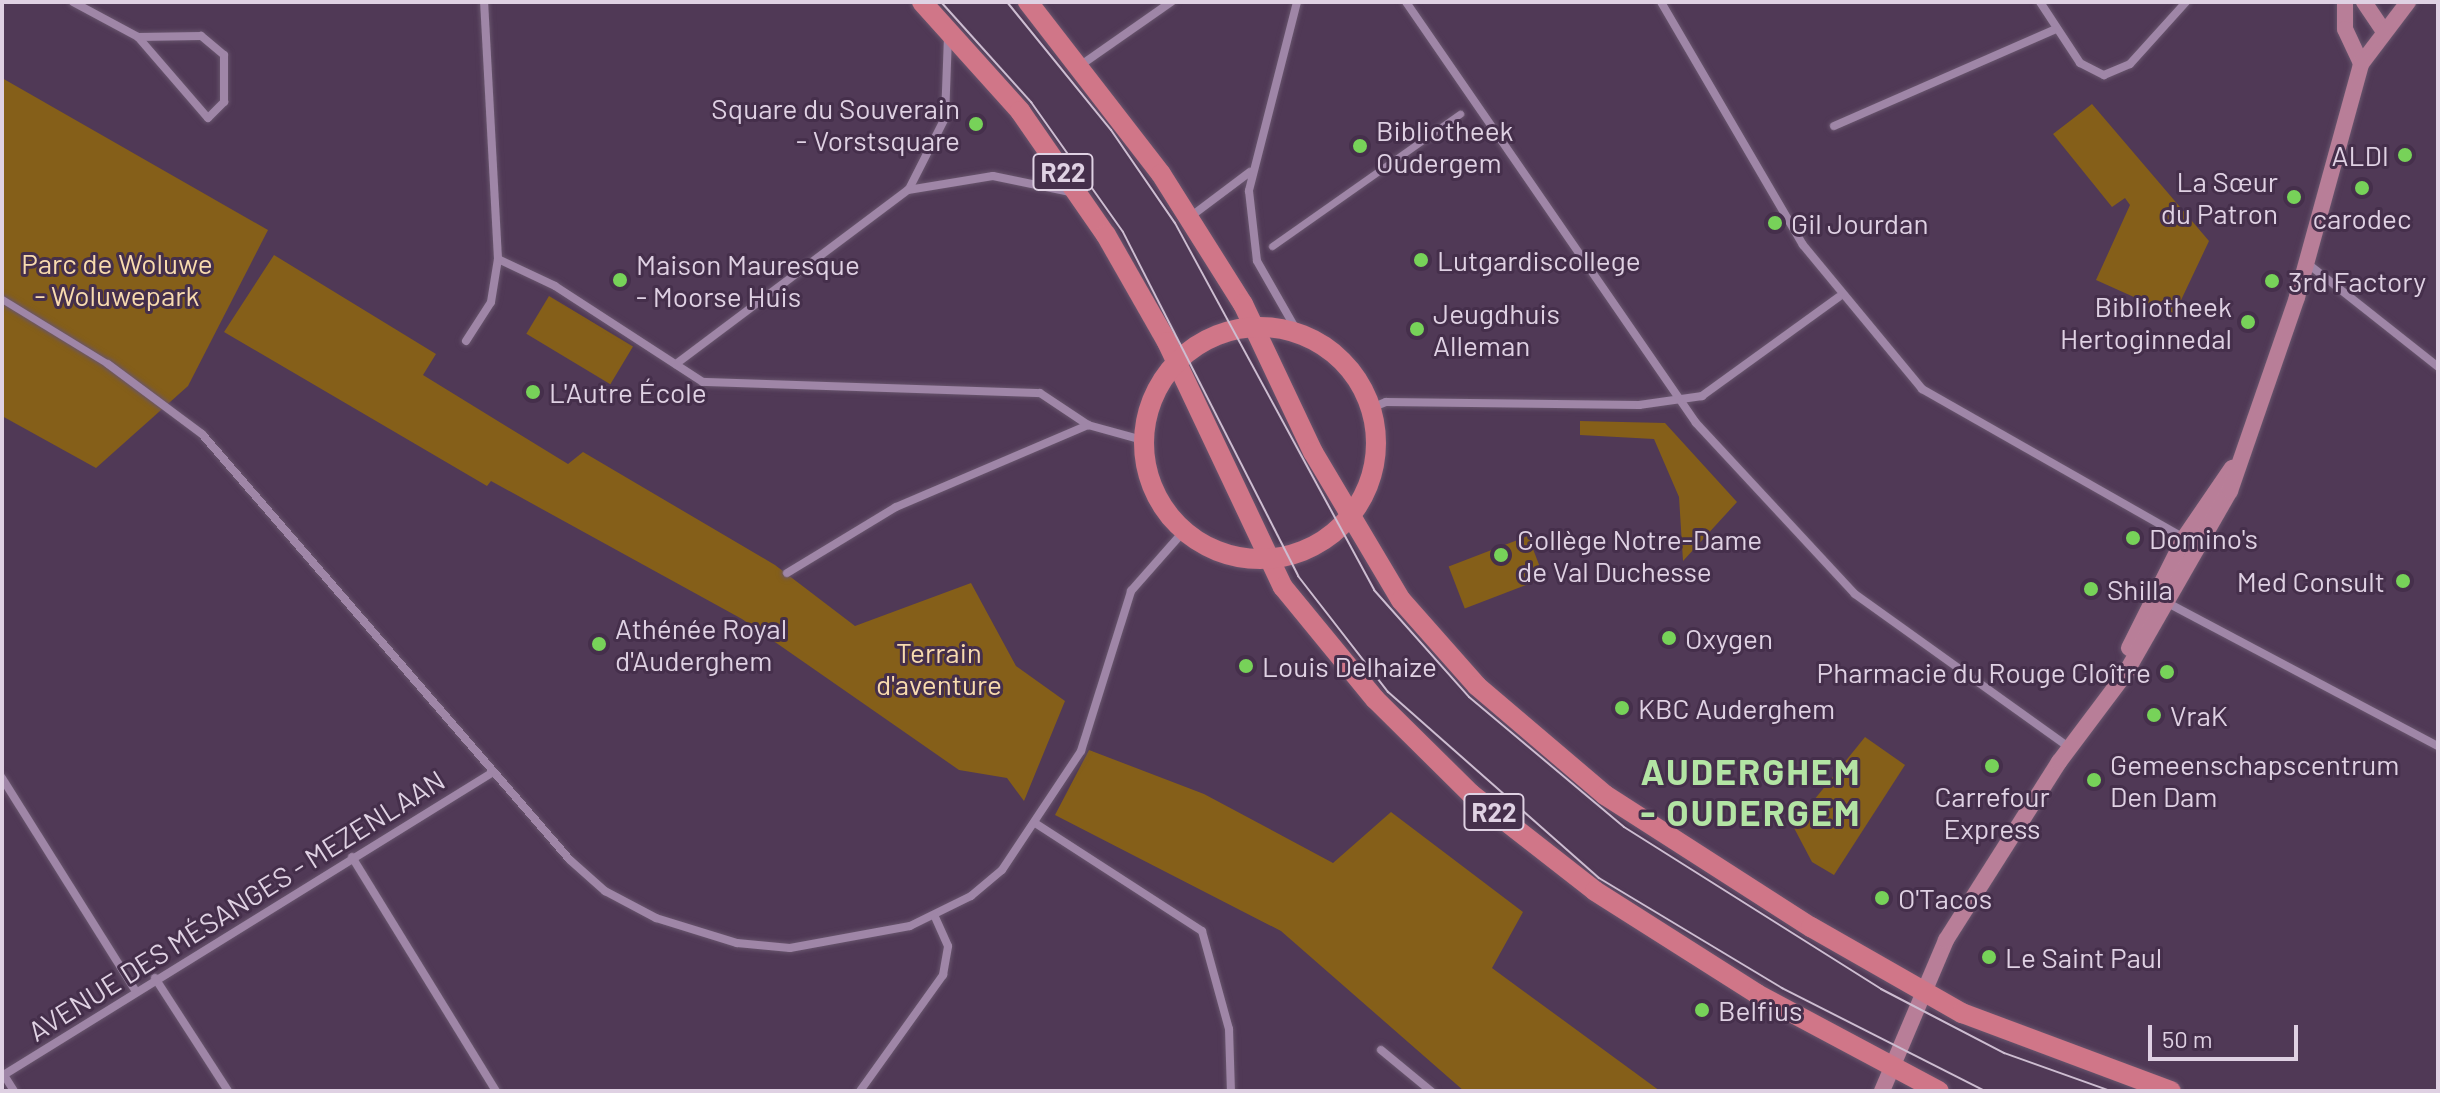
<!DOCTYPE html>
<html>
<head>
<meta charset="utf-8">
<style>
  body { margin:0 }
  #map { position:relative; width:2440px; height:1093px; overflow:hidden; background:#503956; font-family:Barlow,sans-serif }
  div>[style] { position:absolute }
  .green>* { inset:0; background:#855f19; transform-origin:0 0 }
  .roads { filter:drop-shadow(0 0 2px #68556d) drop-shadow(0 0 2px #68556d) }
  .pedestrian>* { height:7px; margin:-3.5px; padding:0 3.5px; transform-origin:3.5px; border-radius:3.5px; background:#9f86a7 }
  .minor>* { height:8px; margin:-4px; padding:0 4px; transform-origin:4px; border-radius:4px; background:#9f86a7 }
  .secondary>* { height:16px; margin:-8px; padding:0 8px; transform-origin:8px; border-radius:8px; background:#b87e98 }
  .primary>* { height:20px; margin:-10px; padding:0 10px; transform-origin:10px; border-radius:10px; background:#d07688 }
  .primary>.ring { margin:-10px; padding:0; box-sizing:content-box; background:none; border:20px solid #d07688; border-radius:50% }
  .tram>* { height:2px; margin:-1px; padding:0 1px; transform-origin:1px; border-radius:1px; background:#cdbdd1 }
  .dots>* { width:22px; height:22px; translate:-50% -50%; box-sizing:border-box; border:4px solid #452f4b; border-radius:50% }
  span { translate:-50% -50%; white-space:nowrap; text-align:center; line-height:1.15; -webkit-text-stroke:6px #452f4b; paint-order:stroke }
  .shield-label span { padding:2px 6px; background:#452f4b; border:2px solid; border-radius:6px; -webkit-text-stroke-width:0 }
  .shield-label { font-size:26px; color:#dfd1e3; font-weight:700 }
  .poi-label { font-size:28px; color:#dfd1e3 }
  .right { translate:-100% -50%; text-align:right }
  .left { translate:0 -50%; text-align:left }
  .park-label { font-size:28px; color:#f8dbaf }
  .street-label { font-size:28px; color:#dfd1e3 }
  .district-label { font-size:36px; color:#b3e4a4; font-weight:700; letter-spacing:2px }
  .frame { position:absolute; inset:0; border:4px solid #dfd1e3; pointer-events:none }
  .scale { position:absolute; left:2148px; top:1025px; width:150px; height:36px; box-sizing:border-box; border:4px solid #dfd1e3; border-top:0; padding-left:10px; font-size:24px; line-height:28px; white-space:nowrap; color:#dfd1e3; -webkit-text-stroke:6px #452f4b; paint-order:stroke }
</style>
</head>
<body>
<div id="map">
  <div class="green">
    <i style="clip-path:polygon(2px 78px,268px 230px,188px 386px,96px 468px,2px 416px)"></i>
    <i style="clip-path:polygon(2092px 104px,2209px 241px,2174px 315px,2096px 280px,2130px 205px,2125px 198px,2112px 207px,2053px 134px)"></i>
    <i style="clip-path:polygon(274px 255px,436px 354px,423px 375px,568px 464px,583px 452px,775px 565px,855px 626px,971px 583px,1016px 666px,1065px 701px,1024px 801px,1007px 778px,959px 770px,742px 619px,491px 481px,487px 486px,224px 332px)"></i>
    <i style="left:549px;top:296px;width:98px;height:44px;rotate:31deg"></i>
    <i style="clip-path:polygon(1580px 421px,1665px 423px,1737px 502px,1683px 561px,1679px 497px,1654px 439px,1580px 435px)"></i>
    <i style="left:1528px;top:536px;width:45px;height:85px;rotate:69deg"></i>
    <i style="clip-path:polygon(1865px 737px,1905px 765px,1834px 875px,1812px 862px,1793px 826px)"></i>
    <i style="clip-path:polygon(1089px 750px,1204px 794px,1333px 863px,1391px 812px,1523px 912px,1492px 968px,1660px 1091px,1464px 1091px,1281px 931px,1055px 815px)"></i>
  </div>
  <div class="roads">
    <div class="pedestrian">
      <i style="left:1272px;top:246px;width:230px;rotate:-35.1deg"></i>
      <i style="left:2px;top:299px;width:124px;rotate:31.5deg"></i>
    </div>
    <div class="minor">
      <i style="left:73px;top:2px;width:74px;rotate:28.3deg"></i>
      <i style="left:138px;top:37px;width:107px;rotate:49.2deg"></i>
      <i style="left:208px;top:118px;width:23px;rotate:-45deg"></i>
      <i style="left:224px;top:102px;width:47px;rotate:-90deg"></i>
      <i style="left:224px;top:55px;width:30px;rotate:-140deg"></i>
      <i style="left:201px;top:36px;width:63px;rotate:179.1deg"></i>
      <i style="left:1297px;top:2px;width:195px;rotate:104.3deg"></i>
      <i style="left:1249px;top:191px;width:70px;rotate:83.5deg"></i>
      <i style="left:1257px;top:261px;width:83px;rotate:60.3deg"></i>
      <i style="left:1406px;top:2px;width:511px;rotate:55.44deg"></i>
      <i style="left:1696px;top:423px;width:233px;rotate:47.1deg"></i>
      <i style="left:1855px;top:594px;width:263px;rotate:35.6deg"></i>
      <i style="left:1661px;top:2px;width:281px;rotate:59.7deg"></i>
      <i style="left:1803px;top:245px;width:187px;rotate:50.4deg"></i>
      <i style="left:1922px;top:389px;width:301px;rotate:29.6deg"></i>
      <i style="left:2040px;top:2px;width:73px;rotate:56.7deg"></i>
      <i style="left:2080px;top:63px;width:27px;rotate:27deg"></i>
      <i style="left:2104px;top:75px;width:28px;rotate:-23deg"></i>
      <i style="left:2130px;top:64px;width:84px;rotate:-47.9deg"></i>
      <i style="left:1081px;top:65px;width:110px;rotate:-35deg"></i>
      <i style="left:1834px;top:126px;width:242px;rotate:-23.6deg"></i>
      <i style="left:909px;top:189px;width:80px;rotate:-63.1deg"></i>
      <i style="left:945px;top:118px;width:81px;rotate:-87.9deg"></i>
      <i style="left:1190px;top:217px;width:75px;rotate:-36.9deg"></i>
      <i style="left:498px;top:259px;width:63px;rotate:25.3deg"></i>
      <i style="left:555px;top:286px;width:176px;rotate:33deg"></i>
      <i style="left:703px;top:382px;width:337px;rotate:1.9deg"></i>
      <i style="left:1040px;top:393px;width:58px;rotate:33.7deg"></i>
      <i style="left:1088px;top:425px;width:57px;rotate:15.3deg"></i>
      <i style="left:2307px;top:263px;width:167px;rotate:38.4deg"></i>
      <i style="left:466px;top:341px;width:46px;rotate:-57.3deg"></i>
      <i style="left:491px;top:302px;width:44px;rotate:-80.8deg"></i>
      <i style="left:498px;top:259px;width:257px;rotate:-93.1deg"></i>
      <i style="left:108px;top:364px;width:117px;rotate:36.7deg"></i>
      <i style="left:202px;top:434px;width:563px;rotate:49.18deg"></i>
      <i style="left:570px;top:860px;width:47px;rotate:41.5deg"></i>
      <i style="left:605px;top:891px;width:58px;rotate:27.9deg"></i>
      <i style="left:656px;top:918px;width:85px;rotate:17.2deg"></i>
      <i style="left:737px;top:943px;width:53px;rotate:5.4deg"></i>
      <i style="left:790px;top:948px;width:122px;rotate:-10.4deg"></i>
      <i style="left:910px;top:926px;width:68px;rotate:-26.2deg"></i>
      <i style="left:971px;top:896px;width:40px;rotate:-40deg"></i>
      <i style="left:1002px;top:870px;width:143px;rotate:-56.4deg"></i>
      <i style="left:1081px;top:751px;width:168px;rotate:-72.6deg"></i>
      <i style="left:1131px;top:591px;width:79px;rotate:-48.6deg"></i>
      <i style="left:676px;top:364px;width:290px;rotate:-36.9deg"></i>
      <i style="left:908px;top:190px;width:86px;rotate:-9.4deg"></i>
      <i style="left:993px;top:176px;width:79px;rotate:11.7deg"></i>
      <i style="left:1371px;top:408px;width:16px;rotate:-22deg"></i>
      <i style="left:1386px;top:402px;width:253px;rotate:0.7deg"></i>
      <i style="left:1639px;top:405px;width:64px;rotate:-8.1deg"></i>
      <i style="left:1702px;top:396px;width:169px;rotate:-35.9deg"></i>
      <i style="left:787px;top:573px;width:127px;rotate:-31.2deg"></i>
      <i style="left:896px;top:507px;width:209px;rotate:-23.1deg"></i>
      <i style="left:2164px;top:601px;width:310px;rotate:27.9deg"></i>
      <i style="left:2px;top:778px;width:250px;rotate:57.9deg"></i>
      <i style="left:1035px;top:823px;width:199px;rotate:32.9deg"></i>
      <i style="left:1202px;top:931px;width:102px;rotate:74.6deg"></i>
      <i style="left:1229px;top:1029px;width:62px;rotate:88.2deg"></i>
      <i style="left:352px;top:857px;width:275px;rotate:58.4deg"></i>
      <i style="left:155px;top:978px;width:135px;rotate:57.1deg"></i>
      <i style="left:1381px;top:1050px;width:65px;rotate:39.4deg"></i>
      <i style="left:4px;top:1075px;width:19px;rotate:58deg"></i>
      <i style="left:2px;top:1076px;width:577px;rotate:-31.76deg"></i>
      <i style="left:860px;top:1091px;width:143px;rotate:-54.4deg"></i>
      <i style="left:943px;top:975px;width:29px;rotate:-80deg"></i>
      <i style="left:948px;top:946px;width:32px;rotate:-114deg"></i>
    </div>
    <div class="secondary">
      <i style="left:2345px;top:2px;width:27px;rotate:90deg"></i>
      <i style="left:2345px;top:29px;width:38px;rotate:65deg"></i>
      <i style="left:2364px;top:2px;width:32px;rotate:56deg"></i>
      <i style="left:2129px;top:648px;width:123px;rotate:-63.4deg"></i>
      <i style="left:2184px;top:538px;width:85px;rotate:-55.6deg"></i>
      <i style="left:1882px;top:1091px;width:164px;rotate:-67deg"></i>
      <i style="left:1946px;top:940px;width:211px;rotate:-57.6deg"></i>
      <i style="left:2059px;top:762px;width:110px;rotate:-53.1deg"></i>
      <i style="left:2125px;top:674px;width:211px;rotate:-60.2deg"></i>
      <i style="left:2230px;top:491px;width:205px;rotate:-70.9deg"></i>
      <i style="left:2297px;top:297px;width:242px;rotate:-74.6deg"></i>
      <i style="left:2361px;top:64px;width:78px;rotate:-52.8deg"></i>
    </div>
    <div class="primary">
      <i style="left:922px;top:2px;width:147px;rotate:48deg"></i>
      <i style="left:1020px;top:111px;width:151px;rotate:55.3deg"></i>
      <i style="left:1106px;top:235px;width:123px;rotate:60.3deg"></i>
      <i style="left:1167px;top:342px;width:271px;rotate:64.7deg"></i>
      <i style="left:1283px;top:587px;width:145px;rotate:50.6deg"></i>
      <i style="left:1375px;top:699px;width:135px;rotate:44.7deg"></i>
      <i style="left:1471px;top:794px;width:157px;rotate:38deg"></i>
      <i style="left:1595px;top:891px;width:192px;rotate:32.4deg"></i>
      <i style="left:1757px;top:994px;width:206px;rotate:28.1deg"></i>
      <i style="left:1028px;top:2px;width:217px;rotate:52.3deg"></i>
      <i style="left:1161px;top:174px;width:154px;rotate:57.8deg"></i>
      <i style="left:1243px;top:304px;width:164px;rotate:64.7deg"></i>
      <i style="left:1313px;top:452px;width:172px;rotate:59.3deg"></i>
      <i style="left:1401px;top:600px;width:115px;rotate:48.5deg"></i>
      <i style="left:1477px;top:686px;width:168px;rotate:40.4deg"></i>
      <i style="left:1605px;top:795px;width:245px;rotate:32.7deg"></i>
      <i style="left:1811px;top:927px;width:174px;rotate:29.7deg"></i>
      <i style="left:1962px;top:1013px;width:223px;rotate:20.5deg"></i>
      <i class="ring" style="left:1144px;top:327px;width:212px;height:212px"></i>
    </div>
  </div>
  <div class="tram">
    <i style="left:941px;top:2px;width:135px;rotate:48deg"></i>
    <i style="left:1031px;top:102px;width:159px;rotate:54.7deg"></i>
    <i style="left:1123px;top:232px;width:386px;rotate:63deg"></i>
    <i style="left:1298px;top:576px;width:147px;rotate:52.2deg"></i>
    <i style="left:1388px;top:692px;width:281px;rotate:41.4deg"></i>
    <i style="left:1599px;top:878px;width:214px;rotate:31deg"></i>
    <i style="left:1782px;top:988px;width:228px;rotate:26.9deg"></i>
    <i style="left:1007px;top:2px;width:165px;rotate:50.9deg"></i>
    <i style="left:1111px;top:130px;width:113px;rotate:55.5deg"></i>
    <i style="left:1175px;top:223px;width:417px;rotate:61.5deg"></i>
    <i style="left:1374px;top:590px;width:143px;rotate:48.4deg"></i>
    <i style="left:1469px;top:697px;width:202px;rotate:40deg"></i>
    <i style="left:1624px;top:827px;width:304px;rotate:32.2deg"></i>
    <i style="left:1881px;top:989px;width:139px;rotate:27.5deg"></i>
    <i style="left:2004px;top:1053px;width:114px;rotate:19.6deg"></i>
  </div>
  <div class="dots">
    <i style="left:976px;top:124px;background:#77d259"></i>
    <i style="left:1360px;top:146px;background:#77d259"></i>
    <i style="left:2405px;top:155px;background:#77d259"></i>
    <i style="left:2362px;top:188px;background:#77d259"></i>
    <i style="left:2294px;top:197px;background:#77d259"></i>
    <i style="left:1775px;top:223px;background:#77d259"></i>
    <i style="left:1421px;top:260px;background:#77d259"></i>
    <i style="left:620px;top:280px;background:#77d259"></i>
    <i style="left:2272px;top:281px;background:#77d259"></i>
    <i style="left:2248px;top:322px;background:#77d259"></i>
    <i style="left:1417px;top:329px;background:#77d259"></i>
    <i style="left:533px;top:392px;background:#77d259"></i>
    <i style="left:2133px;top:538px;background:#77d259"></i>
    <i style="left:1501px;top:555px;background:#77d259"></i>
    <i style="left:2403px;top:581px;background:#77d259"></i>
    <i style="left:2091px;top:589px;background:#77d259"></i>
    <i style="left:1669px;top:638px;background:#77d259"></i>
    <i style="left:599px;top:644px;background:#77d259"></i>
    <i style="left:1246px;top:666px;background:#77d259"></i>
    <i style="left:2167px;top:672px;background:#77d259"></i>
    <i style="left:1622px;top:708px;background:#77d259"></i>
    <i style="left:2154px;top:715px;background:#77d259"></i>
    <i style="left:1992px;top:766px;background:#77d259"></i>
    <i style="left:2094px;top:780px;background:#77d259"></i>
    <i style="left:1882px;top:898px;background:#77d259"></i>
    <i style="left:1989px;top:957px;background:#77d259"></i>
    <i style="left:1702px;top:1010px;background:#77d259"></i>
  </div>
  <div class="shield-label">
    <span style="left:1063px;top:172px">R22</span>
    <span style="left:1494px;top:812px">R22</span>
  </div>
  <div class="poi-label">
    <span class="right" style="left:960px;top:124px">Square du Souverain<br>- Vorstsquare</span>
    <span class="left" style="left:1376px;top:146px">Bibliotheek<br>Oudergem</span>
    <span class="right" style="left:2389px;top:155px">ALDI</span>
    <span class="right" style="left:2278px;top:197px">La Sœur<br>du Patron</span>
    <span style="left:2362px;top:218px">carodec</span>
    <span class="left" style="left:1791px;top:223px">Gil Jourdan</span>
    <span class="left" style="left:1437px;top:260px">Lutgardiscollege</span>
    <span class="left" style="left:636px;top:280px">Maison Mauresque<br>- Moorse Huis</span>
    <span class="left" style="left:2288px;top:281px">3rd Factory</span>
    <span class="right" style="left:2232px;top:322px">Bibliotheek<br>Hertoginnedal</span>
    <span class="left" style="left:1433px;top:329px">Jeugdhuis<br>Alleman</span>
    <span class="left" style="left:549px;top:392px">L'Autre École</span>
    <span class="left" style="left:2149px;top:538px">Domino's</span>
    <span class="left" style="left:1517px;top:555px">Collège Notre-Dame<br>de Val Duchesse</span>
    <span class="right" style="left:2385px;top:581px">Med Consult</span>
    <span class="left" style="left:2107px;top:589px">Shilla</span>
    <span class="left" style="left:615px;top:644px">Athénée Royal<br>d'Auderghem</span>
    <span class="left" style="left:1685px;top:638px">Oxygen</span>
    <span class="left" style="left:1262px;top:666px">Louis Delhaize</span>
    <span class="right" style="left:2151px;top:672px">Pharmacie du Rouge Cloître</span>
    <span class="left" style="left:1638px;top:708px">KBC Auderghem</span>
    <span class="left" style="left:2170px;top:715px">VraK</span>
    <span class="left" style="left:2110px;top:780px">Gemeenschapscentrum<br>Den Dam</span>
    <span style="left:1992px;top:812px">Carrefour<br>Express</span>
    <span class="left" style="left:1898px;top:898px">O'Tacos</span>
    <span class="left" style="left:2005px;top:957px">Le Saint Paul</span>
    <span class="left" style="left:1718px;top:1010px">Belfius</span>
  </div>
  <div class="park-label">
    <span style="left:117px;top:279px">Parc de Woluwe<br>- Woluwepark</span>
    <span style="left:939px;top:668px">Terrain<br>d'aventure</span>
  </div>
  <div class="street-label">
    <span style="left:236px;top:905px;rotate:-32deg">AVENUE DES MÉSANGES - MEZENLAAN</span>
  </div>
  <div class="district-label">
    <span style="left:1751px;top:791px">AUDERGHEM<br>- OUDERGEM</span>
  </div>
  <div class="frame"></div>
  <div class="scale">50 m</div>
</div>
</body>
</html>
